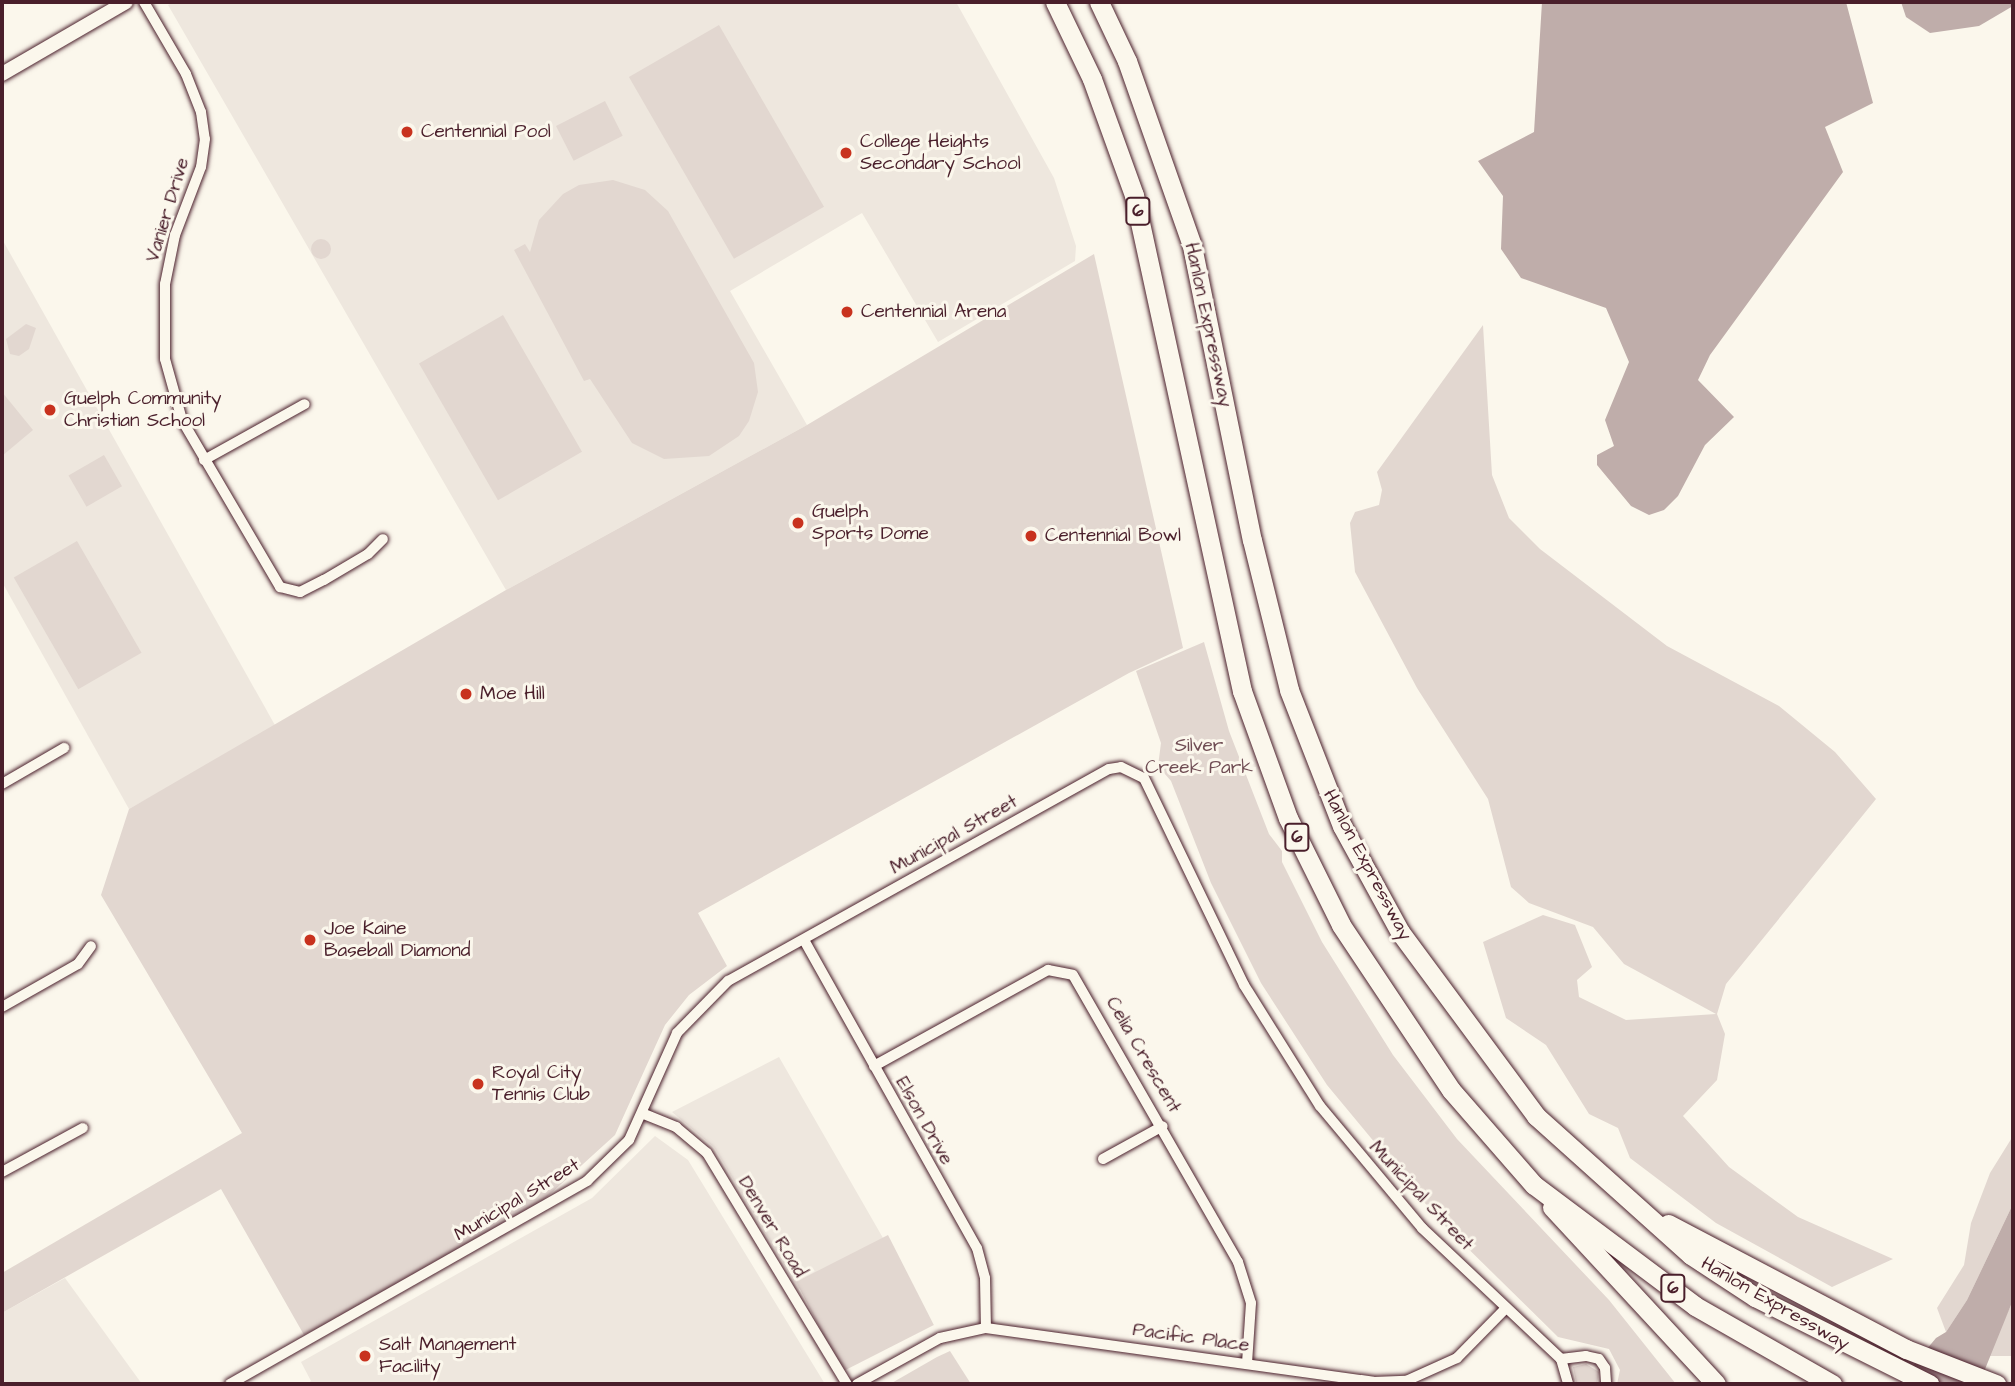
<!DOCTYPE html>
<html>
<head>
<meta charset="utf-8">
<style>
  body { margin:0 }
  #map { position:relative; width:2015px; height:1386px; overflow:hidden; background:#fbf7ec; font-family:"Architects Daughter",sans-serif }
  div>[style] { position:absolute }
  .built>* { inset:0; background:#eee7de }
  .green>* { inset:0; background:#e2d7d0; transform-origin:0 0 }
  .round { border-radius:50% }
  .water>* { inset:0; background:#bfadaa }
  .roads { filter:drop-shadow(0 0 2px #4a1f2b) drop-shadow(0 0 2px #4a1f2b) }
  .street>* { height:10px; margin:-5px; padding:0 5px; transform-origin:5px; border-radius:5px; background:#fbf7ec }
  .secondary>* { height:14px; margin:-7px; padding:0 7px; transform-origin:7px; border-radius:7px; background:#fbf7ec }
  .highway>* { height:19px; margin:-9.5px; padding:0 9.5px; transform-origin:9.5px; border-radius:9.5px; background:#fbf7ec }
  .dots>* { width:19px; height:19px; translate:-50% -50%; box-sizing:border-box; border:4px solid #fbf7ec; border-radius:50% }
  span { translate:-50% -50%; white-space:nowrap; text-align:center; line-height:1.15; -webkit-text-stroke:6px #fbf7ec; paint-order:stroke }
  .shield-label span { padding:2px 5px; background:#fbf7ec; border:2px solid; border-radius:5px; -webkit-text-stroke-width:0 }
  .shield-label { font-size:18px; color:#4a1f2b; font-weight:700 }
  .poi-label { font-size:19px; color:#4a1f2b }
  .left { translate:0 -50%; text-align:left }
  .street-label { font-size:19px; color:#4a1f2b }
  .park-label { font-size:19px; color:#704d54 }
  .frame { position:absolute; inset:0; border:4px solid #4a1f2b; pointer-events:none }
</style>
</head>
<body>
<div id="map">
  <div class="built">
    <i style="clip-path:polygon(174px 2px,956px 2px,1054px 178px,1076px 246px,1075px 261px,938px 342px,862px 213px,730px 291px,807px 425px,506px 590px,168px 5px)"></i>
    <i style="clip-path:polygon(2px 239px,276px 727px,129px 809px,2px 582px)"></i>
    <i style="clip-path:polygon(779px 1057px,883px 1238px,799px 1289px,714px 1147px,672px 1112px)"></i>
    <i style="clip-path:polygon(655px 1136px,688px 1160px,825px 1384px,307px 1384px,311px 1381px,301px 1362px,592px 1198px)"></i>
    <i style="clip-path:polygon(65px 1278px,142px 1384px,2px 1384px,2px 1313px)"></i>
  </div>
  <div class="green">
    <i style="left:719px;top:25px;width:210px;height:104px;rotate:60deg"></i>
    <i style="left:605px;top:101px;width:39px;height:55px;rotate:63deg"></i>
    <i style="clip-path:polygon(613px 180px,645px 190px,668px 211px,754px 363px,758px 392px,749px 421px,739px 436px,709px 456px,664px 459px,632px 443px,590px 379px,584px 381px,514px 250px,525px 244px,530px 252px,539px 220px,563px 194px,579px 185px)"></i>
    <i class="round" style="left:311px;top:239px;width:20px;height:20px"></i>
    <i style="clip-path:polygon(1094px 254px,1183px 648px,1129px 673px,698px 913px,727px 966px,689px 995px,665px 1025px,615px 1135px,506px 1234px,304px 1335px,221px 1189px,2px 1313px,2px 1273px,242px 1133px,101px 895px,129px 809px,506px 590px,807px 425px)"></i>
    <i style="left:503px;top:315px;width:158px;height:97px;rotate:60deg"></i>
    <i style="clip-path:polygon(26px 324px,36px 328px,29px 349px,19px 356px,10px 354px,6px 339px)"></i>
    <i style="clip-path:polygon(1483px 325px,1492px 475px,1509px 518px,1540px 549px,1667px 646px,1779px 706px,1835px 752px,1876px 799px,1726px 984px,1717px 1014px,1725px 1034px,1717px 1080px,1683px 1116px,1729px 1167px,1798px 1217px,1893px 1259px,1832px 1287px,1716px 1223px,1630px 1158px,1618px 1128px,1589px 1114px,1546px 1045px,1506px 1018px,1483px 942px,1543px 915px,1575px 925px,1592px 967px,1577px 980px,1579px 997px,1626px 1020px,1716px 1014px,1624px 964px,1593px 927px,1529px 903px,1511px 887px,1488px 799px,1417px 688px,1355px 572px,1350px 523px,1355px 512px,1379px 505px,1382px 490px,1377px 472px)"></i>
    <i style="clip-path:polygon(2px 392px,33px 430px,2px 456px)"></i>
    <i style="left:104px;top:455px;width:36px;height:41px;rotate:60deg"></i>
    <i style="left:77px;top:541px;width:129px;height:73px;rotate:60deg"></i>
    <i style="clip-path:polygon(1204px 642px,1229px 731px,1269px 834px,1282px 851px,1282px 862px,1322px 942px,1393px 1055px,1457px 1139px,1609px 1300px,1676px 1384px,1617px 1384px,1620px 1370px,1609px 1349px,1558px 1337px,1439px 1220px,1327px 1085px,1261px 983px,1211px 883px,1171px 781px,1158px 766px,1161px 743px,1136px 671px)"></i>
    <i style="clip-path:polygon(2013px 1136px,2013px 1204px,1967px 1300px,1946px 1332px,1937px 1308px,1964px 1265px,1971px 1223px,1990px 1173px)"></i>
    <i style="left:888px;top:1235px;width:101px;height:103px;rotate:63deg"></i>
    <i style="clip-path:polygon(2013px 1300px,2013px 1356px,1987px 1356px,2012px 1303px)"></i>
    <i style="clip-path:polygon(950px 1351px,971px 1384px,890px 1384px,937px 1357px)"></i>
    <i style="clip-path:polygon(1586px 1364px,1599px 1372px,1597px 1384px,1576px 1382px,1573px 1367px)"></i>
  </div>
  <div class="water">
    <i style="clip-path:polygon(1542px 2px,1846px 2px,1873px 103px,1825px 127px,1843px 172px,1710px 355px,1698px 380px,1734px 417px,1705px 445px,1678px 496px,1664px 510px,1649px 515px,1631px 506px,1597px 465px,1597px 455px,1614px 446px,1605px 420px,1629px 362px,1606px 308px,1521px 278px,1501px 249px,1503px 196px,1478px 161px,1534px 132px)"></i>
    <i style="clip-path:polygon(1901px 2px,2013px 2px,2013px 6px,1979px 26px,1930px 33px,1906px 17px)"></i>
    <i style="clip-path:polygon(2013px 1204px,2013px 1300px,1979px 1384px,1898px 1384px,1936px 1338px,1946px 1332px,1967px 1300px)"></i>
  </div>
  <div class="roads">
    <div class="street">
      <i style="left:144px;top:2px;width:83px;rotate:59.7deg"></i>
      <i style="left:186px;top:74px;width:41px;rotate:68.5deg"></i>
      <i style="left:201px;top:112px;width:27px;rotate:82deg"></i>
      <i style="left:205px;top:139px;width:28px;rotate:98deg"></i>
      <i style="left:201px;top:167px;width:73px;rotate:110.9deg"></i>
      <i style="left:175px;top:235px;width:50px;rotate:101.5deg"></i>
      <i style="left:165px;top:284px;width:75px;rotate:90deg"></i>
      <i style="left:165px;top:359px;width:63px;rotate:74.4deg"></i>
      <i style="left:182px;top:420px;width:194px;rotate:59.6deg"></i>
      <i style="left:280px;top:587px;width:21px;rotate:14deg"></i>
      <i style="left:300px;top:592px;width:27px;rotate:-27deg"></i>
      <i style="left:324px;top:580px;width:51px;rotate:-30.6deg"></i>
      <i style="left:368px;top:554px;width:21px;rotate:-45deg"></i>
      <i style="left:204px;top:460px;width:115px;rotate:-29deg"></i>
      <i style="left:2px;top:784px;width:72px;rotate:-30.1deg"></i>
      <i style="left:804px;top:940px;width:353px;rotate:60.7deg"></i>
      <i style="left:977px;top:1248px;width:31px;rotate:75deg"></i>
      <i style="left:985px;top:1278px;width:50px;rotate:88.9deg"></i>
      <i style="left:2px;top:1007px;width:87px;rotate:-29.5deg"></i>
      <i style="left:78px;top:964px;width:22px;rotate:-54deg"></i>
      <i style="left:874px;top:1066px;width:199px;rotate:-28.9deg"></i>
      <i style="left:1048px;top:970px;width:25px;rotate:11deg"></i>
      <i style="left:1073px;top:975px;width:331px;rotate:60.1deg"></i>
      <i style="left:1238px;top:1262px;width:43px;rotate:72.4deg"></i>
      <i style="left:1251px;top:1303px;width:61px;rotate:93.8deg"></i>
      <i style="left:644px;top:1114px;width:35px;rotate:22deg"></i>
      <i style="left:676px;top:1127px;width:40px;rotate:40deg"></i>
      <i style="left:707px;top:1153px;width:270px;rotate:58.8deg"></i>
      <i style="left:1103px;top:1159px;width:68px;rotate:-28.8deg"></i>
      <i style="left:2px;top:1172px;width:92px;rotate:-28.5deg"></i>
      <i style="left:1561px;top:1359px;width:25px;rotate:-7deg"></i>
      <i style="left:1586px;top:1356px;width:13px;rotate:13deg"></i>
      <i style="left:1599px;top:1359px;width:11px;rotate:56deg"></i>
      <i style="left:1605px;top:1368px;width:16px;rotate:86deg"></i>
      <i style="left:230px;top:1384px;width:411px;rotate:-29.6deg"></i>
      <i style="left:587px;top:1181px;width:59px;rotate:-44.3deg"></i>
      <i style="left:629px;top:1140px;width:117px;rotate:-65.8deg"></i>
      <i style="left:677px;top:1033px;width:73px;rotate:-45.6deg"></i>
      <i style="left:728px;top:981px;width:436px;rotate:-29.1deg"></i>
      <i style="left:1109px;top:769px;width:12px;rotate:-9deg"></i>
      <i style="left:1121px;top:767px;width:25px;rotate:26deg"></i>
      <i style="left:1144px;top:778px;width:230px;rotate:64.2deg"></i>
      <i style="left:1244px;top:985px;width:143px;rotate:57.9deg"></i>
      <i style="left:1320px;top:1106px;width:159px;rotate:50.1deg"></i>
      <i style="left:1422px;top:1228px;width:191px;rotate:43.3deg"></i>
      <i style="left:1561px;top:1359px;width:26px;rotate:74deg"></i>
      <i style="left:857px;top:1384px;width:95px;rotate:-29deg"></i>
      <i style="left:940px;top:1338px;width:47px;rotate:-12.3deg"></i>
      <i style="left:986px;top:1328px;width:391px;rotate:7.9deg"></i>
      <i style="left:1373px;top:1382px;width:33px;rotate:-2deg"></i>
      <i style="left:1406px;top:1381px;width:56px;rotate:-24.3deg"></i>
      <i style="left:1457px;top:1358px;width:70px;rotate:-45.6deg"></i>
    </div>
    <div class="secondary">
      <i style="left:2px;top:74px;width:143px;rotate:-30.1deg"></i>
    </div>
    <div class="highway">
      <i style="left:1055px;top:2px;width:85px;rotate:64.3deg"></i>
      <i style="left:1092px;top:79px;width:123px;rotate:70.1deg"></i>
      <i style="left:1134px;top:195px;width:508px;rotate:77.72deg"></i>
      <i style="left:1242px;top:691px;width:135px;rotate:70.1deg"></i>
      <i style="left:1288px;top:818px;width:119px;rotate:63.6deg"></i>
      <i style="left:1341px;top:925px;width:198px;rotate:56.3deg"></i>
      <i style="left:1451px;top:1090px;width:126px;rotate:48.9deg"></i>
      <i style="left:1534px;top:1185px;width:201px;rotate:36.9deg"></i>
      <i style="left:1695px;top:1306px;width:158px;rotate:29.7deg"></i>
      <i style="left:1099px;top:2px;width:65px;rotate:64.6deg"></i>
      <i style="left:1127px;top:61px;width:196px;rotate:70.6deg"></i>
      <i style="left:1192px;top:246px;width:300px;rotate:78.5deg"></i>
      <i style="left:1252px;top:540px;width:154px;rotate:76.1deg"></i>
      <i style="left:1289px;top:690px;width:146px;rotate:68.7deg"></i>
      <i style="left:1342px;top:826px;width:121px;rotate:61.3deg"></i>
      <i style="left:1400px;top:932px;width:229px;rotate:53.5deg"></i>
      <i style="left:1536px;top:1116px;width:208px;rotate:41.9deg"></i>
      <i style="left:1691px;top:1255px;width:77px;rotate:33.3deg"></i>
      <i style="left:1755px;top:1297px;width:195px;rotate:26.6deg"></i>
      <i style="left:1552px;top:1207px;width:241px;rotate:47.2deg"></i>
      <i style="left:1668px;top:1224px;width:269px;rotate:27.7deg"></i>
      <i style="left:1906px;top:1349px;width:97px;rotate:21.3deg"></i>
    </div>
  </div>
  <div class="dots">
    <i style="left:407px;top:132px;background:#c8321e"></i>
    <i style="left:846px;top:153px;background:#c8321e"></i>
    <i style="left:847px;top:312px;background:#c8321e"></i>
    <i style="left:50px;top:410px;background:#c8321e"></i>
    <i style="left:798px;top:523px;background:#c8321e"></i>
    <i style="left:1031px;top:536px;background:#c8321e"></i>
    <i style="left:466px;top:694px;background:#c8321e"></i>
    <i style="left:310px;top:940px;background:#c8321e"></i>
    <i style="left:478px;top:1084px;background:#c8321e"></i>
    <i style="left:365px;top:1356px;background:#c8321e"></i>
  </div>
  <div class="shield-label">
    <span style="left:1138px;top:211px">6</span>
    <span style="left:1297px;top:837px">6</span>
    <span style="left:1673px;top:1288px">6</span>
  </div>
  <div class="poi-label">
    <span class="left" style="left:421px;top:132px">Centennial Pool</span>
    <span class="left" style="left:860px;top:153px">College Heights<br>Secondary School</span>
    <span class="left" style="left:861px;top:312px">Centennial Arena</span>
    <span class="left" style="left:64px;top:410px">Guelph Community<br>Christian School</span>
    <span class="left" style="left:812px;top:523px">Guelph<br>Sports Dome</span>
    <span class="left" style="left:1045px;top:536px">Centennial Bowl</span>
    <span class="left" style="left:480px;top:694px">Moe Hill</span>
    <span class="left" style="left:324px;top:940px">Joe Kaine<br>Baseball Diamond</span>
    <span class="left" style="left:492px;top:1084px">Royal City<br>Tennis Club</span>
    <span class="left" style="left:379px;top:1356px">Salt Mangement<br>Facility</span>
  </div>
  <div class="street-label">
    <span style="left:168px;top:210px;rotate:-73deg">Vanier Drive</span>
    <span style="left:1208px;top:325px;rotate:78deg">Hanlon Expressway</span>
    <span style="left:954px;top:835px;rotate:-29deg">Municipal Street</span>
    <span style="left:1367px;top:865px;rotate:62deg">Hanlon Expressway</span>
    <span style="left:1143px;top:1055px;rotate:60deg">Celia Crescent</span>
    <span style="left:924px;top:1121px;rotate:61deg">Elson Drive</span>
    <span style="left:1421px;top:1196px;rotate:47deg">Municipal Street</span>
    <span style="left:517px;top:1200px;rotate:-31deg">Municipal Street</span>
    <span style="left:772px;top:1227px;rotate:59deg">Denver Road</span>
    <span style="left:1775px;top:1304px;rotate:30deg">Hanlon Expressway</span>
    <span style="left:1191px;top:1338px;rotate:8deg">Pacific Place</span>
  </div>
  <div class="park-label">
    <span style="left:1199px;top:757px">Silver<br>Creek Park</span>
  </div>
  <div class="frame"></div>
</div>
</body>
</html>
